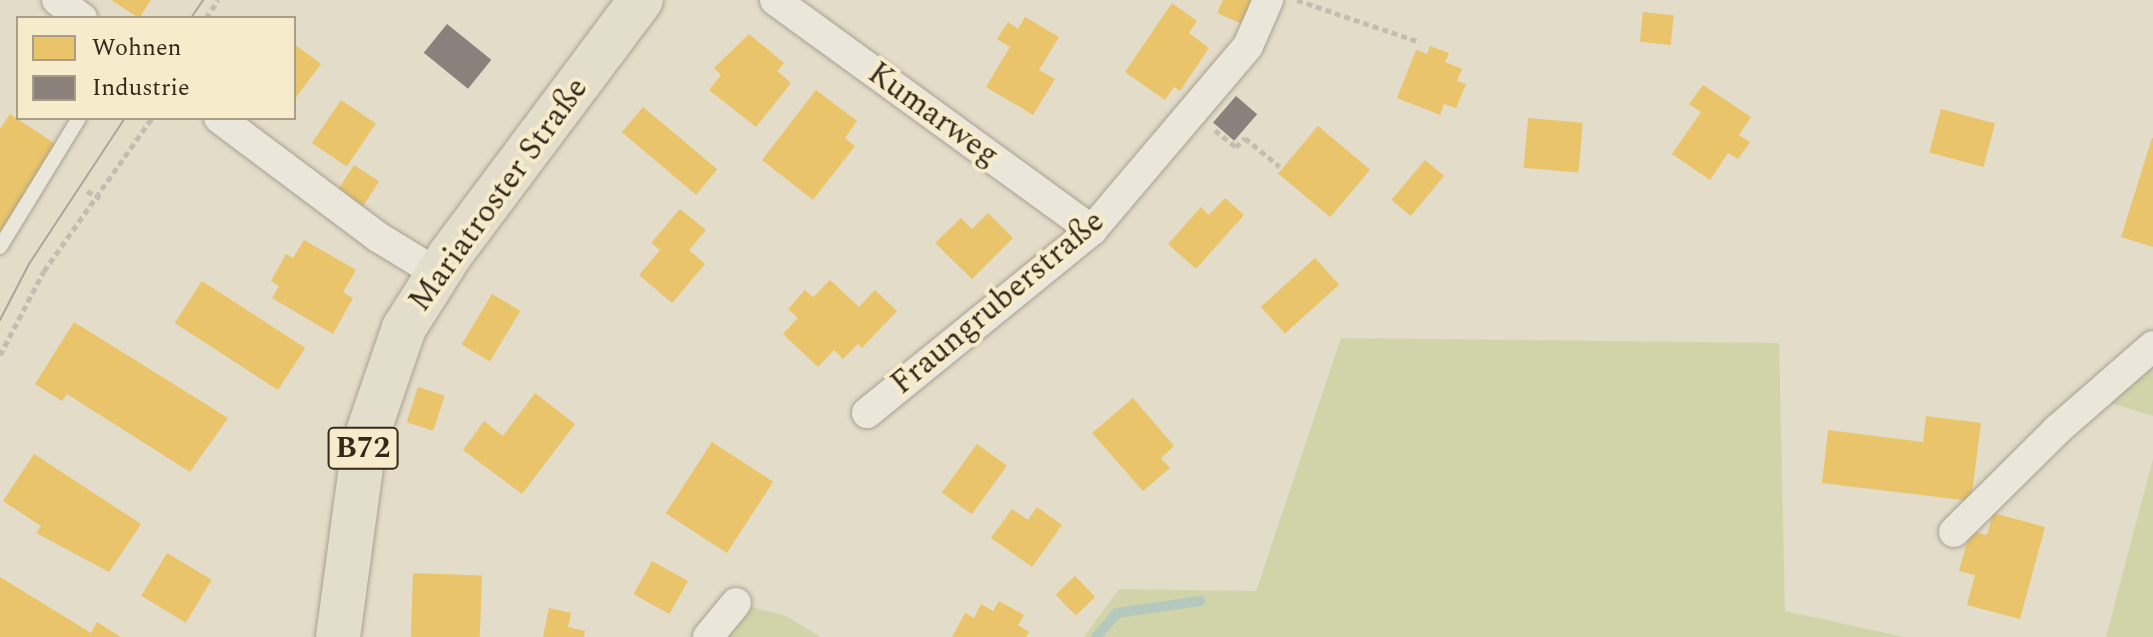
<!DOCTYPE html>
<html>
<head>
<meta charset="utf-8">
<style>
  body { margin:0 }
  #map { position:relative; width:2153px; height:637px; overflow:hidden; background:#e3dcc8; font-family:Spectral,serif }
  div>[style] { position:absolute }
  .green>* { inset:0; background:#d1d4a9 }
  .homes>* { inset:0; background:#e9c46a; transform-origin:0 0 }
  .industry>* { inset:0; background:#8a817c; transform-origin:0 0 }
  .stream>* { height:10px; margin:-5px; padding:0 5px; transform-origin:5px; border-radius:5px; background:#b4c8bd }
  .path>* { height:5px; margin-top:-2.5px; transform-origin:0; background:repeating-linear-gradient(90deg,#c3bdb1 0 6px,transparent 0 10px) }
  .roads { filter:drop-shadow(0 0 2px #a8a092) drop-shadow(0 0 2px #a8a092) }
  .lane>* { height:14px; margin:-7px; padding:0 7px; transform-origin:7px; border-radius:7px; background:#ebe6da }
  .street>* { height:30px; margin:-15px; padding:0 15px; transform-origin:15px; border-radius:15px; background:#ebe6da }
  .primary>* { height:44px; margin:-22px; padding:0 22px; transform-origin:22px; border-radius:22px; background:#e3ddcb }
  .tram>* { height:2px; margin:-1px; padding:0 1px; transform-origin:1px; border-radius:1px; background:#a9a59b }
  span { translate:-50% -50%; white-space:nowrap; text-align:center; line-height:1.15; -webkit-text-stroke:8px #f6eccc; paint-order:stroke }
  .shield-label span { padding:2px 6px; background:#f6eccc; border:2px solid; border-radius:6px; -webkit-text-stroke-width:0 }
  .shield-label { font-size:30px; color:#35291b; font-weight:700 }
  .street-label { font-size:32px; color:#35291b }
  .legend { position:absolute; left:16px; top:16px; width:280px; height:104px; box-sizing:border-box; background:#f6eccc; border:2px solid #a99e85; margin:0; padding:10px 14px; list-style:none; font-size:24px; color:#35291b }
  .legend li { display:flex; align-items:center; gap:16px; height:40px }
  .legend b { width:40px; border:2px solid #a99e85 }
</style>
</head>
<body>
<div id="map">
  <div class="green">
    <i style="clip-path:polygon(1341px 338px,1779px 343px,1785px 611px,1904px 637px,1084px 637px,1119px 589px,1256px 591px)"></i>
    <i style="clip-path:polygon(2153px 361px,2153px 416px,2108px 402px)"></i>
    <i style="clip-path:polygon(2153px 459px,2153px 637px,2106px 637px)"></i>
    <i style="clip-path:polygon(736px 603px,786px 616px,821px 637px,728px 637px)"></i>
  </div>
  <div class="homes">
    <i style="clip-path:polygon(111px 0,151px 0,139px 18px)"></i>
    <i style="clip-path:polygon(1223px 0,1257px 0,1245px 25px,1217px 13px)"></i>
    <i style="clip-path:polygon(1172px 3px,1197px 21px,1189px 33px,1209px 48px,1180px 91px,1174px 87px,1165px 100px,1125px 72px)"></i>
    <i style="left:1643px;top:12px;width:31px;height:30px;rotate:6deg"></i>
    <i style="clip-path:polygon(1025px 17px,1059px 37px,1039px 70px,1055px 79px,1033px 115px,986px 87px,1010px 47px,997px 39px,1008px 22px,1018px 29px)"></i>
    <i style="clip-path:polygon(749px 34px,784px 63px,777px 71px,791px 83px,756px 127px,709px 90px,721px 75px,714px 68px)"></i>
    <i style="clip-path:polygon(294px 44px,321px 64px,294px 100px)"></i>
    <i style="clip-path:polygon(1430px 46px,1449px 53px,1445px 62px,1462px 69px,1457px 81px,1466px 84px,1456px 108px,1444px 104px,1440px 115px,1397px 98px,1416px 50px,1427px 54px)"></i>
    <i style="clip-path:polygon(1703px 85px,1751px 117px,1739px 135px,1750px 142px,1738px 159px,1728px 153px,1710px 180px,1672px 154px,1701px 112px,1689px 104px)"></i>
    <i style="clip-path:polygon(816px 90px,857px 121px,845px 138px,855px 146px,813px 200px,762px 160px)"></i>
    <i style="left:341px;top:100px;width:42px;height:52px;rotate:34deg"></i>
    <i style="left:643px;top:107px;width:97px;height:33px;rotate:40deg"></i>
    <i style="left:1941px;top:109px;width:56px;height:45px;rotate:15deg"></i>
    <i style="clip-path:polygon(10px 114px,57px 145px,0 232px,0 129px)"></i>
    <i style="left:1528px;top:118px;width:55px;height:50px;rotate:5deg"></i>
    <i style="left:1318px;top:126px;width:68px;height:62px;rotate:40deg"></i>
    <i style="clip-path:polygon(2152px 138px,2153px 138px,2153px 247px,2121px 237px)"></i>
    <i style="left:1425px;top:160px;width:25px;height:52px;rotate:40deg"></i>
    <i style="left:354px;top:165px;width:30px;height:30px;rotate:33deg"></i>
    <i style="clip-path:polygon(1225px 198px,1244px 215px,1196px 269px,1168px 244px,1201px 207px,1209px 215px)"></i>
    <i style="clip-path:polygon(680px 209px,706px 230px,689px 250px,705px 264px,672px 303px,639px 275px,660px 250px,651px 243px)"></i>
    <i style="clip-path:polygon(988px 213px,1013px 238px,972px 279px,935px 243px,961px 218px,972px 229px)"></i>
    <i style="clip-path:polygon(304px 240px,356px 270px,343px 292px,353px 298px,333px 334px,272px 298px,279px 286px,271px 281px,286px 254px,293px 258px)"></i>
    <i style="left:1315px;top:258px;width:36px;height:73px;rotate:48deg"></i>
    <i style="clip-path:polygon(830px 280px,859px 307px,875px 290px,897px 311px,862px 348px,858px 344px,843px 359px,834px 350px,818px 367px,783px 334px,798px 318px,788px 309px,805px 290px,813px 297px)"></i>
    <i style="left:202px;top:281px;width:123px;height:50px;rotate:33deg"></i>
    <i style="left:492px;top:294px;width:33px;height:59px;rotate:31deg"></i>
    <i style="clip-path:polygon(74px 322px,228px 418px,190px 472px,67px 394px,62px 401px,35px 384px)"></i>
    <i style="left:418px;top:387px;width:28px;height:37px;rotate:18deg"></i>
    <i style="clip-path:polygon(535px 393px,575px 424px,522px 494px,463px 450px,484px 421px,503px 436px)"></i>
    <i style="clip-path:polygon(1133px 398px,1174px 446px,1161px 458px,1170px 468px,1143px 491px,1092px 433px)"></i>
    <i style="clip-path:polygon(1926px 416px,1981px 423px,1971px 501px,1822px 483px,1828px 430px,1923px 442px)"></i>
    <i style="left:712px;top:442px;width:73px;height:85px;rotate:33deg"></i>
    <i style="left:977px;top:444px;width:37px;height:60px;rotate:36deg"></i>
    <i style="clip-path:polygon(34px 454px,141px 524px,109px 572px,36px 533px,41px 526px,3px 501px)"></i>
    <i style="clip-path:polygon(1037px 507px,1062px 525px,1032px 567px,991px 538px,1012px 509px,1028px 520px)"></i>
    <i style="clip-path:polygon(1993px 513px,2045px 527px,2020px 619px,1967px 605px,1975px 575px,1959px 571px,1970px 531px,1987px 535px)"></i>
    <i style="left:167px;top:553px;width:52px;height:50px;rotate:31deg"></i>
    <i style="left:652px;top:561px;width:41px;height:38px;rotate:29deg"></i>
    <i style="left:413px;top:573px;width:69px;height:64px;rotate:2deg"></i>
    <i style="left:1075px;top:576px;width:29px;height:27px;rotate:46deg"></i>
    <i style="clip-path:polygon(0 577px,91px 633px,97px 622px,121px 637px,0 637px)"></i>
    <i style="clip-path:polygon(999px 601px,1024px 615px,1018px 625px,1029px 632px,1026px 637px,952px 637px,965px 613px,974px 618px,981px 604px,993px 611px)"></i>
    <i style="clip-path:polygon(549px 608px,571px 613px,568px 627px,585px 631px,584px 637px,543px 637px)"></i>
  </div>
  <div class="industry">
    <i style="left:447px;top:24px;width:57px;height:37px;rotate:39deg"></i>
    <i style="left:1236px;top:96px;width:28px;height:35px;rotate:41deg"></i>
  </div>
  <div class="stream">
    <i style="left:1096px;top:637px;width:32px;rotate:-49deg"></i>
    <i style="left:1117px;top:613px;width:84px;rotate:-8.2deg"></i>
  </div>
  <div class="path">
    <i style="left:1297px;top:0;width:130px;rotate:18.9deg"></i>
    <i style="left:206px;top:18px;width:22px;rotate:-56deg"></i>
    <i style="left:1215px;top:130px;width:27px;rotate:39deg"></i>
    <i style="left:1236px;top:147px;width:13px;rotate:-45deg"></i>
    <i style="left:1245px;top:138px;width:45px;rotate:39.6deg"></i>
    <i style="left:87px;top:191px;width:15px;rotate:28deg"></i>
    <i style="left:0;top:355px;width:95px;rotate:-62.4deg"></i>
    <i style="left:44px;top:271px;width:187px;rotate:-54.8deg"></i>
  </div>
  <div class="roads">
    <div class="lane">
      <i style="left:0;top:247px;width:151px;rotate:-58.5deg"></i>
    </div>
    <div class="street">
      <i style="left:57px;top:0;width:31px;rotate:36deg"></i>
      <i style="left:775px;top:0;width:392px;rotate:36deg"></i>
      <i style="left:219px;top:118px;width:199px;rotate:36.8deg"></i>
      <i style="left:378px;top:237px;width:69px;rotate:31.4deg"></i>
      <i style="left:867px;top:413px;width:290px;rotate:-39.1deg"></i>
      <i style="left:1092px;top:230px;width:241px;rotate:-49.7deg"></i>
      <i style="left:1248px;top:46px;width:50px;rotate:-66.5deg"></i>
      <i style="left:1954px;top:532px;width:146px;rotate:-44.7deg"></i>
      <i style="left:2058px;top:429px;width:126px;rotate:-41.1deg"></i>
      <i style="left:708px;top:637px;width:44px;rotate:-50.5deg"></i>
    </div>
    <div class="primary">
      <i style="left:338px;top:637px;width:195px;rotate:-82.3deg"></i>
      <i style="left:364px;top:444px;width:123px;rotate:-71deg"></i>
      <i style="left:404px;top:328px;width:86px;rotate:-57.8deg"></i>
      <i style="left:450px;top:255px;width:319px;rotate:-53.2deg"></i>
    </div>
  </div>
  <div class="tram">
    <i style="left:191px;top:18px;width:22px;rotate:-56deg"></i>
    <i style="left:0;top:320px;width:63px;rotate:-62.6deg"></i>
    <i style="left:29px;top:264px;width:175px;rotate:-56.7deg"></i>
  </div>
  <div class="shield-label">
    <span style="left:363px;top:448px">B72</span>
  </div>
  <div class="street-label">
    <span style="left:933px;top:115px;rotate:36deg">Kumarweg</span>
    <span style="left:499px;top:195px;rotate:-54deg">Mariatroster Straße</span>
    <span style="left:998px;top:303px;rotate:-40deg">Fraungruberstraße</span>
  </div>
  <ul class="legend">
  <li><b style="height:22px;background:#e9c46a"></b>Wohnen</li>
  <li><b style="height:22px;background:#8a817c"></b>Industrie</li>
  </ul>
</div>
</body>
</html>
